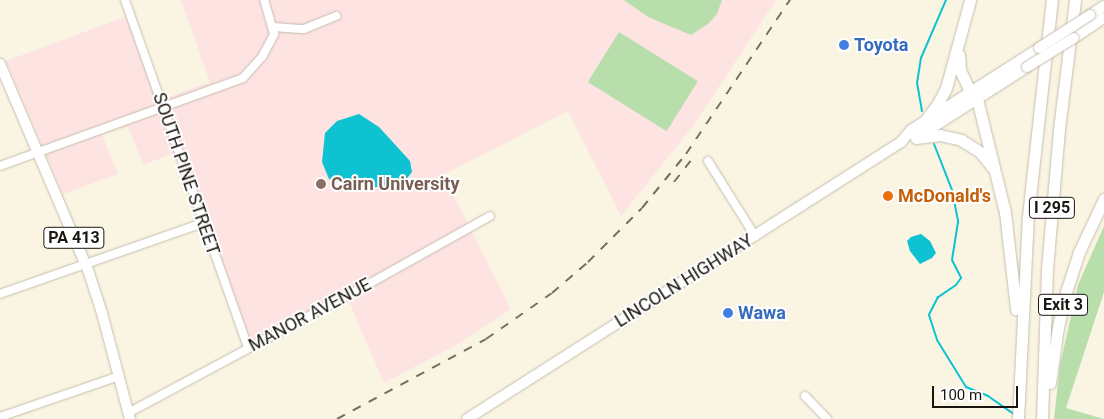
<!DOCTYPE html>
<html>
<head>
<meta charset="utf-8">
<style>
  body { margin:0 }
  #map { position:relative; width:1104px; height:419px; overflow:hidden; background:#faf4e3; font-family:Roboto,sans-serif }
  div>[style] { position:absolute }
  .education>* { inset:0; background:#fee3e3 }
  .green>* { inset:0; background:#b8deac; transform-origin:0 0 }
  .water>* { inset:0; background:#0ec2d2 }
  .stream>* { height:2px; margin:-1px; padding:0 1px; transform-origin:1px; border-radius:1px; background:#0ec2d2 }
  .roads { filter:drop-shadow(0 0 1px #c4bead) drop-shadow(0 0 1px #c4bead) }
  .minor>* { height:8px; margin:-4px; padding:0 4px; transform-origin:4px; border-radius:4px; background:#fff }
  .major>* { height:10px; margin:-5px; padding:0 5px; transform-origin:5px; border-radius:5px; background:#fff }
  .highway>* { height:11px; margin:-5.5px; padding:0 5.5px; transform-origin:5.5px; border-radius:5.5px; background:#fff }
  .rail>* { height:2px; margin-top:-1px; transform-origin:0; background:repeating-linear-gradient(90deg,#736f65 0 9px,transparent 0 18px) }
  .bridges { filter:drop-shadow(0 0 1px #c4bead) drop-shadow(0 0 1px #c4bead) }
  .major-bridge>* { height:10px; margin:-5px; padding:0 5px; transform-origin:5px; border-radius:5px; background:#fff }
  .dots>* { width:14px; height:14px; translate:-50% -50%; box-sizing:border-box; border:2px solid #fff; border-radius:50% }
  span { translate:-50% -50%; white-space:nowrap; text-align:center; line-height:1.15; -webkit-text-stroke:4px #fff; paint-order:stroke }
  .shield-label span { padding:1px 4px; background:#fff; border:1px solid; border-radius:4px; -webkit-text-stroke-width:0 }
  .shield-label { font-size:16px; color:#191611; font-weight:700 }
  .shop-label { font-size:18px; color:#366cbe; font-weight:700 }
  .left { translate:0 -50%; text-align:left }
  .street-label { font-size:18px; color:#191611 }
  .education-label { font-size:18px; color:#785e54; font-weight:700 }
  .food-label { font-size:18px; color:#c56008; font-weight:700 }
  .scale { position:absolute; left:932px; top:386px; width:86px; height:22px; box-sizing:border-box; border:2px solid #191611; border-top:0; padding-left:6px; font-size:15px; line-height:18px; white-space:nowrap; color:#191611; -webkit-text-stroke:4px #fff; paint-order:stroke }
</style>
</head>
<body>
<div id="map">
  <div class="education">
    <i style="clip-path:polygon(181px 0,776px 0,693px 126px,621px 216px,568px 111px,443px 175px,511px 309px,458px 344px,384px 383px,345px 293px,248px 342px,182px 150px,143px 165px,128px 126px,102px 135px,118px 174px,63px 194px,6px 61px,127px 16px,161px 100px,210px 82px)"></i>
  </div>
  <div class="green">
    <i style="clip-path:polygon(624px 0,722px 0,717px 14px,708px 24px,691px 35px,648px 17px)"></i>
    <i style="left:619px;top:32px;width:93px;height:59px;rotate:32deg"></i>
    <i style="clip-path:polygon(1104px 226px,1104px 292px,1066px 408px,1104px 419px,1054px 419px,1060px 365px,1078px 285px)"></i>
  </div>
  <div class="water">
    <i style="clip-path:polygon(359px 114px,379px 127px,410px 161px,412px 172px,404px 182px,381px 187px,355px 187px,329px 179px,322px 162px,325px 133px,337px 121px)"></i>
    <i style="clip-path:polygon(921px 234px,930px 241px,936px 253px,932px 258px,920px 264px,910px 251px,907px 241px,911px 237px)"></i>
  </div>
  <div class="stream">
    <i style="left:922px;top:111px;width:28px;rotate:-100deg"></i>
    <i style="left:917px;top:83px;width:25px;rotate:-81deg"></i>
    <i style="left:921px;top:58px;width:63px;rotate:-66.7deg"></i>
    <i style="left:934px;top:144px;width:49px;rotate:68.6deg"></i>
    <i style="left:952px;top:190px;width:33px;rotate:79deg"></i>
    <i style="left:958px;top:222px;width:38px;rotate:99deg"></i>
    <i style="left:952px;top:260px;width:20px;rotate:63deg"></i>
    <i style="left:961px;top:278px;width:9px;rotate:126deg"></i>
    <i style="left:956px;top:285px;width:22px;rotate:146deg"></i>
    <i style="left:938px;top:297px;width:20px;rotate:117deg"></i>
    <i style="left:929px;top:315px;width:26px;rotate:72deg"></i>
    <i style="left:937px;top:340px;width:55px;rotate:58.3deg"></i>
    <i style="left:966px;top:387px;width:24px;rotate:22deg"></i>
    <i style="left:988px;top:396px;width:32px;rotate:35deg"></i>
  </div>
  <div class="roads">
    <div class="minor">
      <i style="left:125px;top:0;width:369px;rotate:70.5deg"></i>
      <i style="left:273px;top:27px;width:31px;rotate:4deg"></i>
      <i style="left:304px;top:29px;width:35px;rotate:-22deg"></i>
      <i style="left:708px;top:161px;width:89px;rotate:57.9deg"></i>
      <i style="left:0;top:166px;width:258px;rotate:-19.9deg"></i>
      <i style="left:243px;top:78px;width:28px;rotate:-48deg"></i>
      <i style="left:262px;top:57px;width:26px;rotate:-62deg"></i>
      <i style="left:274px;top:34px;width:35px;rotate:-106deg"></i>
      <i style="left:0;top:294px;width:215px;rotate:-19.3deg"></i>
      <i style="left:805px;top:396px;width:32px;rotate:46deg"></i>
      <i style="left:128px;top:413px;width:269px;rotate:-28.2deg"></i>
      <i style="left:365px;top:286px;width:143px;rotate:-29.2deg"></i>
      <i style="left:0;top:417px;width:126px;rotate:-19deg"></i>
    </div>
    <div class="major">
      <i style="left:1090px;top:15px;width:17px;rotate:-33deg"></i>
      <i style="left:1074px;top:38px;width:36px;rotate:-34deg"></i>
      <i style="left:0;top:64px;width:224px;rotate:66.9deg"></i>
      <i style="left:88px;top:270px;width:45px;rotate:72deg"></i>
      <i style="left:102px;top:313px;width:110px;rotate:75.2deg"></i>
      <i style="left:916px;top:138px;width:132px;rotate:-32.6deg"></i>
      <i style="left:467px;top:419px;width:515px;rotate:-32.55deg"></i>
      <i style="left:901px;top:142px;width:16px;rotate:-50deg"></i>
      <i style="left:911px;top:130px;width:152px;rotate:-32.6deg"></i>
    </div>
    <div class="highway">
      <i style="left:959px;top:55px;width:15px;rotate:86deg"></i>
      <i style="left:960px;top:70px;width:23px;rotate:65deg"></i>
      <i style="left:977px;top:99px;width:116px;rotate:76.1deg"></i>
      <i style="left:1005px;top:212px;width:98px;rotate:83.5deg"></i>
      <i style="left:924px;top:122px;width:21px;rotate:-53deg"></i>
      <i style="left:937px;top:105px;width:19px;rotate:-62deg"></i>
      <i style="left:946px;top:88px;width:91px;rotate:-74.7deg"></i>
      <i style="left:916px;top:138px;width:24px;rotate:-7deg"></i>
      <i style="left:940px;top:135px;width:22px;rotate:13deg"></i>
      <i style="left:961px;top:140px;width:22px;rotate:32deg"></i>
      <i style="left:980px;top:152px;width:19px;rotate:51deg"></i>
      <i style="left:1050px;top:383px;width:57px;rotate:-81.9deg"></i>
      <i style="left:1058px;top:327px;width:39px;rotate:-77deg"></i>
      <i style="left:1067px;top:289px;width:39px;rotate:-72deg"></i>
      <i style="left:1079px;top:252px;width:59px;rotate:-64.7deg"></i>
      <i style="left:1018px;top:419px;width:203px;rotate:-87.2deg"></i>
      <i style="left:1028px;top:216px;width:217px;rotate:-83.7deg"></i>
      <i style="left:1042px;top:419px;width:150px;rotate:-88.1deg"></i>
      <i style="left:1047px;top:269px;width:141px;rotate:-85.1deg"></i>
      <i style="left:1059px;top:129px;width:130px;rotate:-82.9deg"></i>
    </div>
  </div>
  <div class="rail">
    <i style="left:674px;top:182px;width:36px;rotate:-52deg"></i>
    <i style="left:337px;top:419px;width:169px;rotate:-28.2deg"></i>
    <i style="left:486px;top:339px;width:80px;rotate:-34.9deg"></i>
    <i style="left:552px;top:293px;width:48px;rotate:-40.7deg"></i>
    <i style="left:588px;top:262px;width:76px;rotate:-45deg"></i>
    <i style="left:642px;top:208px;width:70px;rotate:-50.8deg"></i>
    <i style="left:686px;top:154px;width:186px;rotate:-56deg"></i>
  </div>
  <div class="bridges">
    <div class="major-bridge">
      <i style="left:1039px;top:48px;width:61px;rotate:-32.9deg"></i>
      <i style="left:1027px;top:67px;width:55px;rotate:-31.7deg"></i>
    </div>
  </div>
  <div class="dots">
    <i style="left:844px;top:45px;background:#3f7fe0"></i>
    <i style="left:321px;top:184px;background:#8d6e63"></i>
    <i style="left:888px;top:196px;background:#e8710a"></i>
    <i style="left:728px;top:313px;background:#3f7fe0"></i>
  </div>
  <div class="shield-label">
    <span style="left:1052px;top:208px">I 295</span>
    <span style="left:74px;top:238px">PA 413</span>
    <span style="left:1063px;top:305px">Exit 3</span>
  </div>
  <div class="shop-label">
    <span class="left" style="left:854px;top:45px">Toyota</span>
    <span class="left" style="left:738px;top:313px">Wawa</span>
  </div>
  <div class="street-label">
    <span style="left:186px;top:174px;rotate:71deg">SOUTH PINE STREET</span>
    <span style="left:684px;top:281px;rotate:-32deg">LINCOLN HIGHWAY</span>
    <span style="left:310px;top:315px;rotate:-28deg">MANOR AVENUE</span>
  </div>
  <div class="education-label">
    <span class="left" style="left:331px;top:184px">Cairn University</span>
  </div>
  <div class="food-label">
    <span class="left" style="left:898px;top:196px">McDonald's</span>
  </div>
  <div class="scale">100 m</div>
</div>
</body>
</html>
